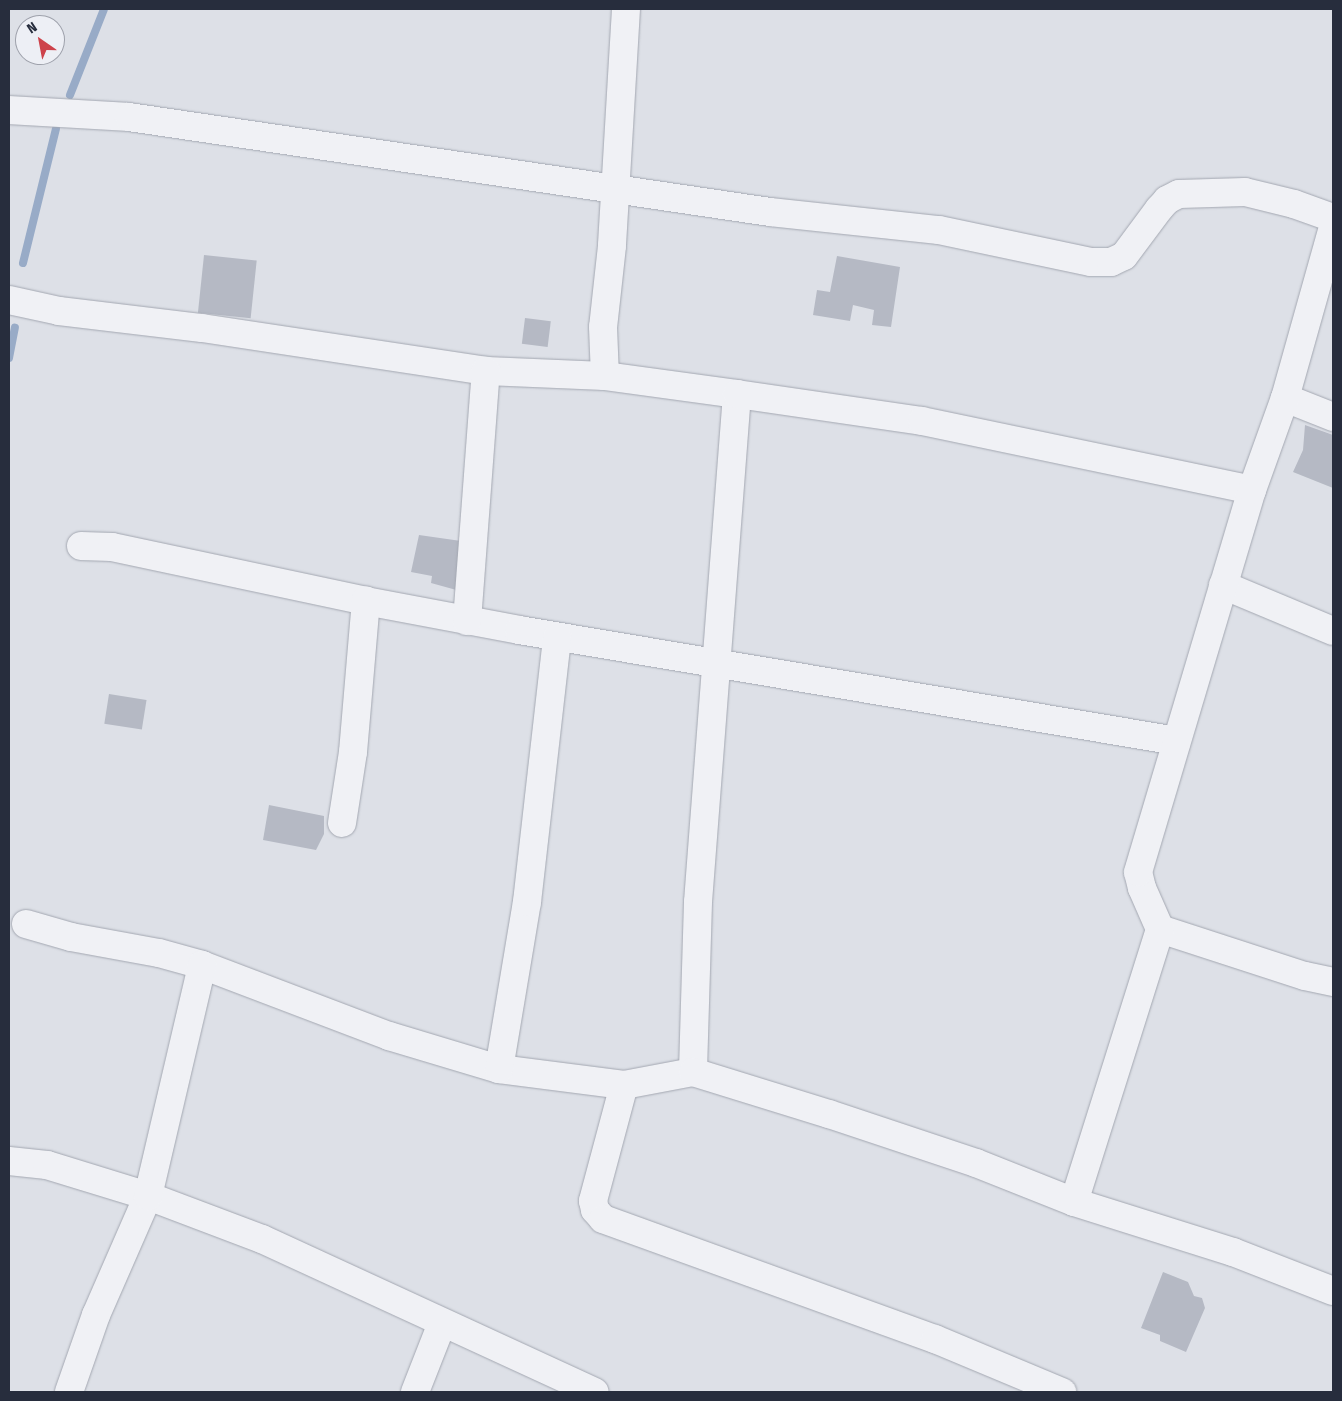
<!DOCTYPE html>
<html>
<head>
<meta charset="utf-8">
<style>
  body { margin:0 }
  #map { position:relative; width:1342px; height:1401px; overflow:hidden; background:#dde0e7; font-family:"Fira Sans Condensed",sans-serif }
  div>[style] { position:absolute }
  .stream>* { height:8px; margin:-4px; padding:0 4px; transform-origin:4px; border-radius:4px; background:#98abc7 }
  .building>* { inset:0; background:#b5b9c4; transform-origin:0 0 }
  .roads { filter:drop-shadow(0 0 1px #a3a7b1) drop-shadow(0 0 1px #a3a7b1) }
  .minor>* { height:28px; margin:-14px; padding:0 14px; transform-origin:14px; border-radius:14px; background:#f0f1f5 }
  span { translate:-50% -50%; white-space:nowrap; text-align:center; line-height:1.15; -webkit-text-stroke:4.5px #edeff5; paint-order:stroke }
  .frame { position:absolute; inset:0; border:10px solid #272d3d; pointer-events:none }
  .north { position:absolute; left:15px; top:15px; width:50px; height:50px; box-sizing:border-box; background:#edeff5; border:1px solid #9ea1ab; border-radius:50%; rotate:327deg; font-size:14px; font-weight:700; line-height:20px; text-align:center; color:#272d3d }
  .north::after { content:''; display:block; margin:auto; width:18px; height:22px; background:#cd424b; clip-path:polygon(50% 0,100% 100%,50% 72%,0 100%) }
</style>
</head>
<body>
<div id="map">
  <div class="stream">
    <i style="left:70px;top:95px;width:92px;rotate:-68.4deg"></i>
    <i style="left:23px;top:263px;width:138px;rotate:-76.2deg"></i>
    <i style="left:9px;top:358px;width:31px;rotate:-79deg"></i>
  </div>
  <div class="building">
    <i style="left:204px;top:255px;width:53px;height:58px;rotate:6deg"></i>
    <i style="clip-path:polygon(837px 256px,900px 267px,891px 327px,872px 325px,874px 310px,853px 305px,850px 321px,813px 315px,817px 290px,830px 292px)"></i>
    <i style="left:525px;top:318px;width:26px;height:26px;rotate:7deg"></i>
    <i style="clip-path:polygon(1305px 425px,1333px 435px,1333px 488px,1293px 472px,1303px 450px)"></i>
    <i style="clip-path:polygon(419px 535px,468px 542px,460px 591px,431px 583px,432px 576px,411px 572px)"></i>
    <i style="left:109px;top:694px;width:38px;height:30px;rotate:9deg"></i>
    <i style="clip-path:polygon(269px 805px,324px 816px,324px 834px,316px 850px,263px 840px)"></i>
    <i style="clip-path:polygon(1163px 1272px,1188px 1282px,1194px 1296px,1202px 1298px,1205px 1308px,1186px 1352px,1160px 1341px,1160px 1335px,1141px 1328px)"></i>
  </div>
  <div class="roads">
    <div class="minor">
      <i style="left:626px;top:9px;width:237px;rotate:93.4deg"></i>
      <i style="left:612px;top:246px;width:81px;rotate:96.3deg"></i>
      <i style="left:603px;top:327px;width:49px;rotate:87.7deg"></i>
      <i style="left:605px;top:376px;width:133px;rotate:7.8deg"></i>
      <i style="left:737px;top:394px;width:509px;rotate:94.39deg"></i>
      <i style="left:698px;top:902px;width:170px;rotate:91.7deg"></i>
      <i style="left:9px;top:110px;width:120px;rotate:3.3deg"></i>
      <i style="left:129px;top:117px;width:648px;rotate:8.43deg"></i>
      <i style="left:770px;top:212px;width:170px;rotate:6.1deg"></i>
      <i style="left:939px;top:230px;width:155px;rotate:11.9deg"></i>
      <i style="left:1091px;top:262px;width:20px"></i>
      <i style="left:1111px;top:262px;width:14px;rotate:-25deg"></i>
      <i style="left:1124px;top:256px;width:59px;rotate:-53.3deg"></i>
      <i style="left:1159px;top:209px;width:12px;rotate:-48deg"></i>
      <i style="left:1167px;top:200px;width:13px;rotate:-27deg"></i>
      <i style="left:1179px;top:194px;width:66px;rotate:-1.7deg"></i>
      <i style="left:1245px;top:192px;width:50px;rotate:13.8deg"></i>
      <i style="left:1294px;top:204px;width:41px;rotate:19.7deg"></i>
      <i style="left:9px;top:300px;width:51px;rotate:12.4deg"></i>
      <i style="left:59px;top:311px;width:144px;rotate:6.8deg"></i>
      <i style="left:202px;top:328px;width:287px;rotate:8.6deg"></i>
      <i style="left:486px;top:371px;width:119px;rotate:2.4deg"></i>
      <i style="left:737px;top:394px;width:187px;rotate:8.3deg"></i>
      <i style="left:922px;top:421px;width:337px;rotate:11.8deg"></i>
      <i style="left:1285px;top:398px;width:52px;rotate:21.6deg"></i>
      <i style="left:81px;top:546px;width:31px;rotate:2deg"></i>
      <i style="left:112px;top:547px;width:260px;rotate:12deg"></i>
      <i style="left:366px;top:601px;width:156px;rotate:10.7deg"></i>
      <i style="left:519px;top:630px;width:667px;rotate:9.58deg"></i>
      <i style="left:1223px;top:585px;width:119px;rotate:22.7deg"></i>
      <i style="left:467px;top:621px;width:251px;rotate:-85.7deg"></i>
      <i style="left:342px;top:823px;width:72px;rotate:-81.2deg"></i>
      <i style="left:353px;top:752px;width:152px;rotate:-85.1deg"></i>
      <i style="left:26px;top:924px;width:47px;rotate:16.1deg"></i>
      <i style="left:71px;top:937px;width:89px;rotate:10.3deg"></i>
      <i style="left:159px;top:953px;width:45px;rotate:15.6deg"></i>
      <i style="left:202px;top:965px;width:200px;rotate:20.8deg"></i>
      <i style="left:389px;top:1036px;width:115px;rotate:16.7deg"></i>
      <i style="left:499px;top:1069px;width:126px;rotate:7.3deg"></i>
      <i style="left:624px;top:1085px;width:70px;rotate:-10.7deg"></i>
      <i style="left:693px;top:1072px;width:142px;rotate:17.2deg"></i>
      <i style="left:829px;top:1114px;width:155px;rotate:18.4deg"></i>
      <i style="left:976px;top:1163px;width:105px;rotate:21.7deg"></i>
      <i style="left:1074px;top:1202px;width:167px;rotate:17.5deg"></i>
      <i style="left:1233px;top:1252px;width:107px;rotate:21.3deg"></i>
      <i style="left:1160px;top:929px;width:152px;rotate:18deg"></i>
      <i style="left:1305px;top:976px;width:29px;rotate:12deg"></i>
      <i style="left:499px;top:1069px;width:169px;rotate:-80.5deg"></i>
      <i style="left:527px;top:902px;width:267px;rotate:-83.5deg"></i>
      <i style="left:624px;top:1085px;width:120px;rotate:105deg"></i>
      <i style="left:593px;top:1201px;width:9px;rotate:77deg"></i>
      <i style="left:595px;top:1210px;width:12px;rotate:48deg"></i>
      <i style="left:603px;top:1219px;width:353px;rotate:19.9deg"></i>
      <i style="left:935px;top:1339px;width:138px;rotate:22.7deg"></i>
      <i style="left:9px;top:1161px;width:38px;rotate:6deg"></i>
      <i style="left:47px;top:1165px;width:106px;rotate:17.1deg"></i>
      <i style="left:148px;top:1196px;width:122px;rotate:20.7deg"></i>
      <i style="left:262px;top:1239px;width:366px;rotate:24.7deg"></i>
      <i style="left:1074px;top:1202px;width:286px;rotate:-72.5deg"></i>
      <i style="left:1160px;top:929px;width:45px;rotate:-113.7deg"></i>
      <i style="left:1142px;top:888px;width:16px;rotate:-104deg"></i>
      <i style="left:1138px;top:872px;width:399px;rotate:-73.4deg"></i>
      <i style="left:1252px;top:490px;width:98px;rotate:-70.3deg"></i>
      <i style="left:1285px;top:398px;width:178px;rotate:-74.3deg"></i>
      <i style="left:69px;top:1392px;width:82px;rotate:-70.7deg"></i>
      <i style="left:96px;top:1315px;width:130px;rotate:-66.4deg"></i>
      <i style="left:148px;top:1196px;width:237px;rotate:-76.8deg"></i>
      <i style="left:415px;top:1392px;width:74px;rotate:-68.6deg"></i>
    </div>
  </div>
  <div class="frame"></div>
  <div class="north">N</div>
</div>
</body>
</html>
